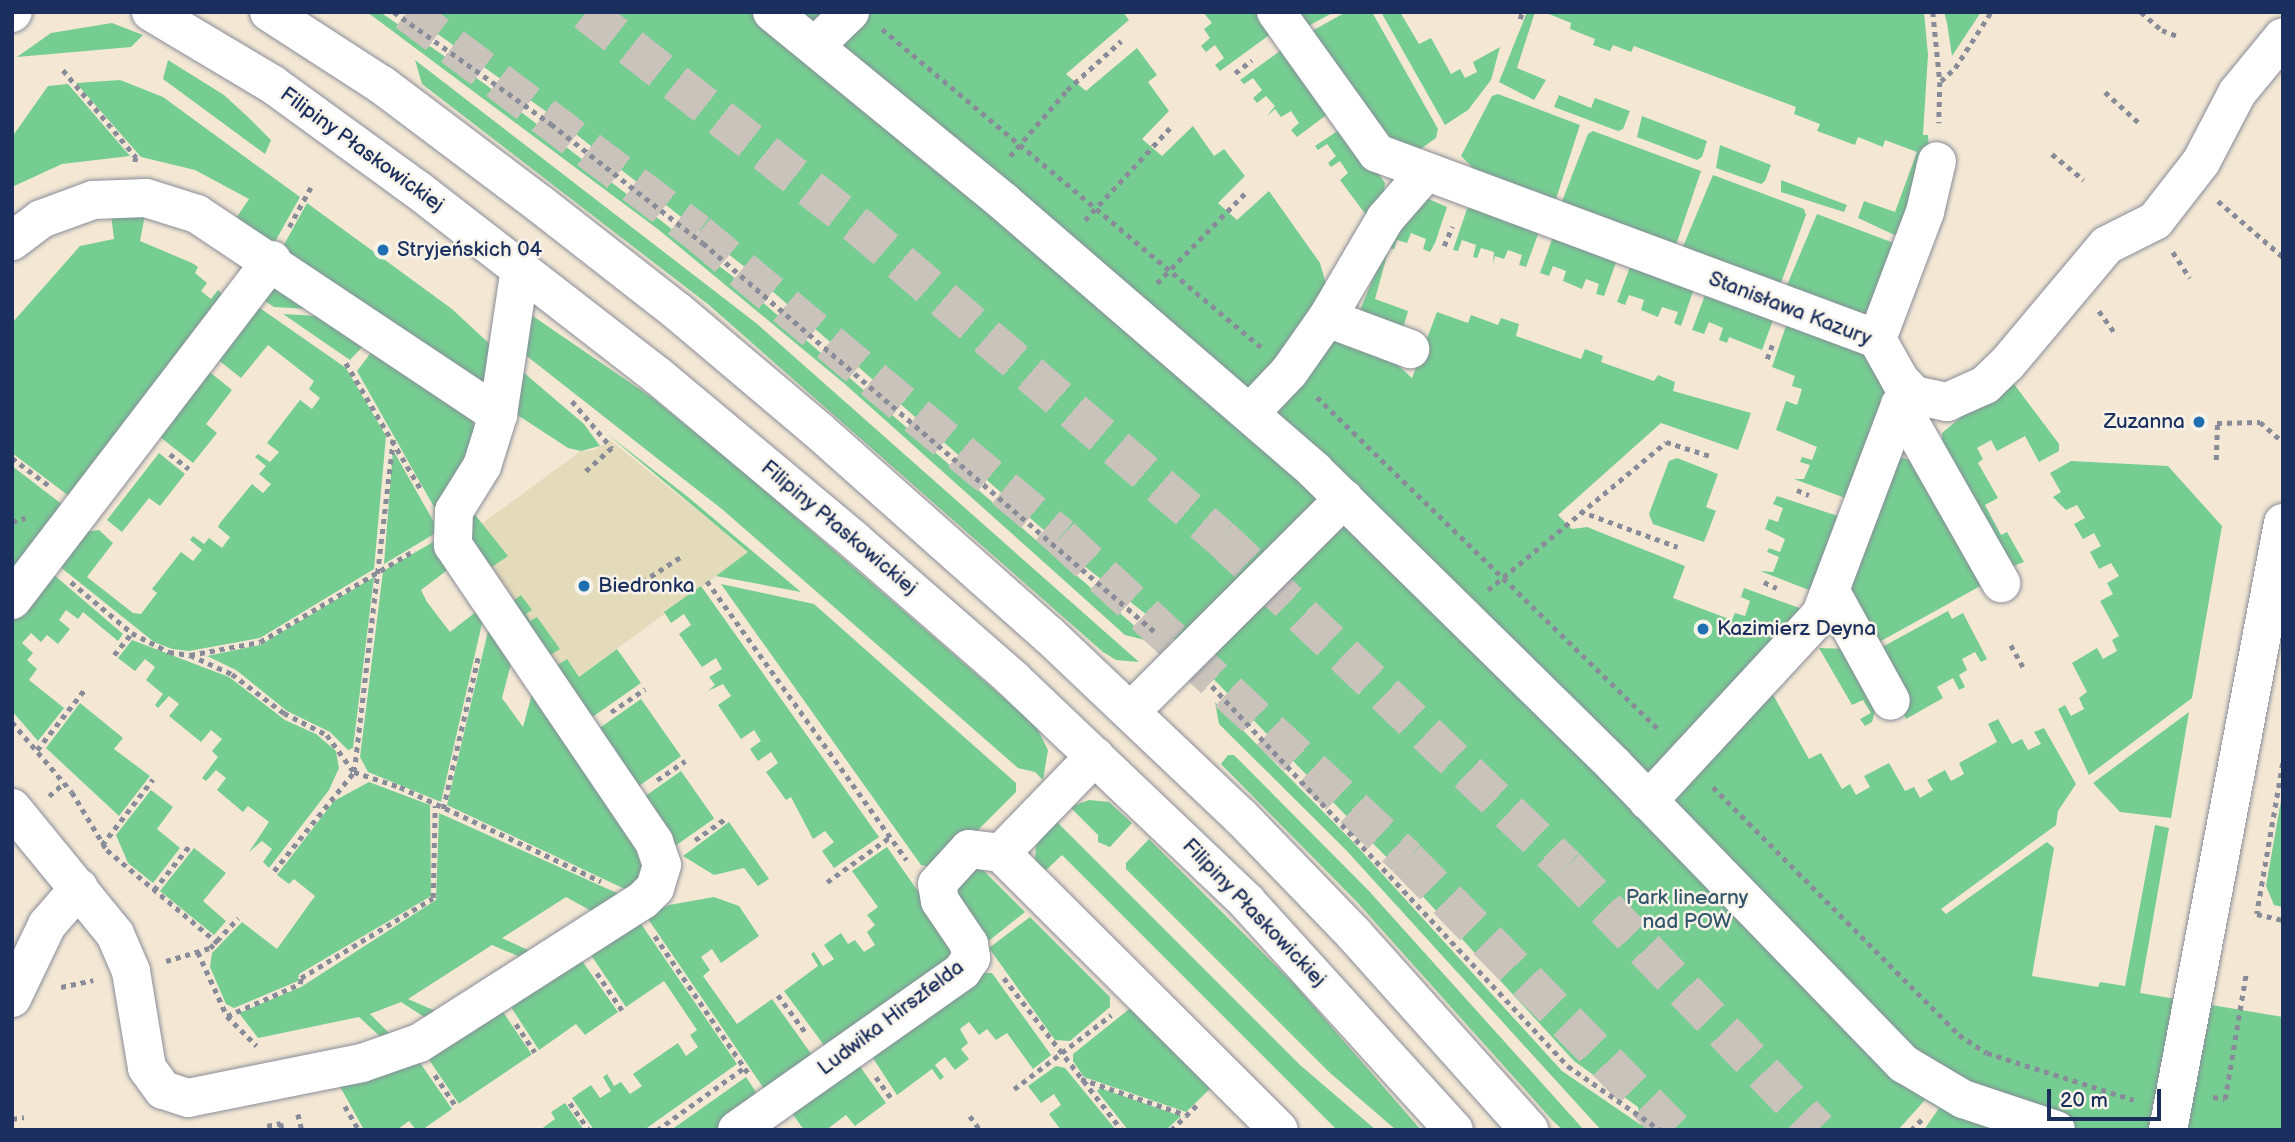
<!DOCTYPE html>
<html>
<head>
<meta charset="utf-8">
<style>
  body { margin:0 }
  #map { position:relative; width:2295px; height:1142px; overflow:hidden; background:#f4e8d4; font-family:"Balsamiq Sans",sans-serif }
  div>[style] { position:absolute }
  .built>* { inset:0; background:#e4dbba }
  .green>* { inset:0; background:#76cd92; transform-origin:0 0 }
  .highway-tunnel>* { height:38px; margin-top:-19px; transform-origin:0; background:repeating-linear-gradient(90deg,#c9c3bc 0 38px,transparent 0 57px) }
  .path>* { height:4.5px; margin-top:-2.25px; transform-origin:0; background:repeating-linear-gradient(90deg,#888c99 0 5px,transparent 0 10px) }
  .roads { filter:drop-shadow(0 0 2px #888c99) drop-shadow(0 0 2px #888c99) }
  .minor>* { height:38px; margin:-19px; padding:0 19px; transform-origin:19px; border-radius:19px; background:#fff }
  .major>* { height:38px; margin:-19px; padding:0 19px; transform-origin:19px; border-radius:19px; background:#fff }
  .dots>* { width:19px; height:19px; translate:-50% -50%; box-sizing:border-box; border:4px solid #f7f3e8; border-radius:50% }
  span { translate:-50% -50%; white-space:nowrap; text-align:center; line-height:1.15; -webkit-text-stroke:5px #f7f3e8; paint-order:stroke }
  .street-label { font-size:21px; color:#1b2f5e }
  .poi-label { font-size:21px; color:#1b2f5e }
  .left { translate:0 -50%; text-align:left }
  .right { translate:-100% -50%; text-align:right }
  .park-label { font-size:21px; color:#32566b }
  .frame { position:absolute; inset:0; border:14px solid #1b2f5e; pointer-events:none }
  .scale { position:absolute; left:2047px; top:1089px; width:114px; height:32px; box-sizing:border-box; border:4px solid #1b2f5e; border-top:0; padding-left:9px; font-size:21px; line-height:24px; white-space:nowrap; color:#1b2f5e; -webkit-text-stroke:5px #f7f3e8; paint-order:stroke }
</style>
</head>
<body>
<div id="map">
  <div class="built">
    <i style="clip-path:polygon(610px 440px,749px 552px,566px 686px,469px 533px,581px 451px,595px 450px)"></i>
  </div>
  <div class="green">
    <i style="clip-path:polygon(367px 12px,380px 12px,485px 84px,736px 279px,1153px 642px,1125px 635px,846px 385px,659px 230px)"></i>
    <i style="clip-path:polygon(407px 12px,1123px 12px,1129px 20px,1066px 74px,1086px 91px,1137px 48px,1157px 75px,1148px 82px,1169px 111px,1142px 139px,1162px 156px,1193px 126px,1214px 156px,1224px 149px,1245px 176px,1218px 203px,1237px 220px,1269px 191px,1320px 263px,1326px 284px,1370px 339px,1412px 378px,1437px 312px,1468px 323px,1471px 315px,1498px 325px,1501px 318px,1519px 324px,1516px 336px,1581px 359px,1585px 349px,1603px 356px,1601px 362px,1654px 381px,1658px 375px,1675px 382px,1673px 391px,1751px 413px,1738px 450px,1661px 423px,1558px 515px,1572px 529px,1587px 527px,1685px 566px,1673px 598px,1732px 620px,1735px 613px,1745px 616px,1750px 601px,1741px 597px,1744px 588px,1805px 610px,1768px 686px,1809px 759px,1821px 753px,1842px 789px,1850px 784px,1856px 795px,1870px 787px,1864px 776px,1889px 763px,1905px 791px,1914px 787px,1920px 798px,1933px 790px,1927px 780px,1945px 770px,1951px 781px,1964px 774px,1959px 763px,1997px 742px,1988px 724px,1998px 719px,2012px 744px,2022px 739px,2028px 750px,2041px 744px,2034px 732px,2044px 728px,2076px 784px,2058px 811px,2056px 825px,1941px 909px,1946px 914px,2047px 842px,2054px 848px,2032px 976px,2098px 987px,2100px 982px,2125px 986px,2155px 825px,2169px 828px,2140px 993px,2283px 1017px,2283px 1130px,1924px 1130px,1939px 1108px,1925px 1100px,1898px 1130px,1601px 1130px,1346px 850px,1219px 724px,1215px 702px,1354px 843px,1562px 1071px,1641px 1125px,1638px 1107px,1574px 1061px,1394px 865px,1165px 629px,1088px 569px,746px 268px,558px 120px)"></i>
    <i style="clip-path:polygon(1203px 12px,1256px 12px,1276px 30px,1220px 71px,1215px 65px,1224px 58px,1215px 45px,1206px 52px,1201px 46px,1210px 38px,1204px 29px,1212px 23px)"></i>
    <i style="clip-path:polygon(1289px 12px,1334px 12px,1301px 30px)"></i>
    <i style="clip-path:polygon(1346px 12px,1372px 12px,1438px 129px,1436px 138px,1415px 153px,1378px 136px,1305px 35px)"></i>
    <i style="clip-path:polygon(1381px 12px,1400px 12px,1419px 44px,1431px 38px,1451px 74px,1460px 69px,1465px 78px,1477px 72px,1473px 62px,1500px 47px,1491px 80px,1468px 110px,1445px 125px)"></i>
    <i style="clip-path:polygon(1527px 12px,1535px 12px,1517px 68px,1546px 80px,1534px 100px,1499px 82px)"></i>
    <i style="clip-path:polygon(1544px 12px,1924px 12px,1928px 55px,1923px 135px,1928px 135px,1929px 150px,1899px 237px,1858px 218px,1864px 201px,1895px 212px,1917px 152px,1885px 140px,1883px 147px,1858px 137px,1855px 145px,1817px 131px,1820px 124px,1794px 114px,1796px 107px,1634px 46px,1631px 52px,1613px 45px,1610px 51px,1593px 45px,1595px 39px,1570px 29px,1571px 23px)"></i>
    <i style="clip-path:polygon(1944px 12px,1981px 12px,1952px 56px,1947px 23px)"></i>
    <i style="clip-path:polygon(112px 23px,143px 35px,131px 47px,17px 57px,51px 33px)"></i>
    <i style="clip-path:polygon(1288px 45px,1333px 110px,1297px 137px,1291px 130px,1299px 123px,1291px 111px,1281px 117px,1275px 109px,1267px 116px,1275px 106px,1266px 96px,1257px 103px,1253px 98px,1262px 90px,1253px 78px,1244px 84px,1240px 80px)"></i>
    <i style="clip-path:polygon(168px 60px,224px 95px,248px 117px,271px 140px,265px 154px,163px 79px)"></i>
    <i style="clip-path:polygon(415px 60px,756px 323px,1139px 662px,1116px 660px,1103px 652px,709px 305px,422px 84px)"></i>
    <i style="clip-path:polygon(120px 80px,163px 97px,300px 197px,272px 247px,234px 221px,249px 199px,195px 170px,141px 157px,76px 83px)"></i>
    <i style="clip-path:polygon(68px 84px,130px 156px,62px 164px,12px 187px,12px 137px,48px 86px)"></i>
    <i style="clip-path:polygon(1498px 94px,1580px 125px,1555px 202px,1487px 182px,1461px 156px,1492px 96px)"></i>
    <i style="clip-path:polygon(1559px 95px,1591px 108px,1595px 98px,1630px 111px,1623px 129px,1618px 131px,1554px 107px)"></i>
    <i style="clip-path:polygon(1642px 116px,1707px 141px,1702px 157px,1697px 160px,1637px 137px)"></i>
    <i style="clip-path:polygon(1345px 126px,1385px 183px,1384px 192px,1366px 215px,1340px 180px,1348px 173px,1340px 161px,1331px 167px,1328px 163px,1336px 156px,1327px 144px,1318px 150px,1315px 146px)"></i>
    <i style="clip-path:polygon(1593px 131px,1701px 171px,1675px 248px,1561px 204px,1588px 134px)"></i>
    <i style="clip-path:polygon(1720px 145px,1771px 165px,1765px 181px,1761px 184px,1716px 168px)"></i>
    <i style="clip-path:polygon(1713px 175px,1804px 209px,1806px 215px,1779px 288px,1682px 249px)"></i>
    <i style="clip-path:polygon(1781px 180px,1847px 205px,1844px 212px,1781px 192px)"></i>
    <i style="clip-path:polygon(1424px 197px,1447px 207px,1435px 243px,1430px 252px,1423px 249px,1426px 239px,1411px 233px,1407px 243px,1397px 240px,1394px 249px,1389px 248px,1375px 299px,1408px 311px,1402px 332px,1358px 315px,1397px 221px)"></i>
    <i style="clip-path:polygon(307px 203px,452px 309px,494px 348px,488px 394px,280px 252px)"></i>
    <i style="clip-path:polygon(1480px 203px,1541px 226px,1526px 267px,1519px 265px,1522px 255px,1508px 250px,1504px 259px,1495px 256px,1493px 264px,1494px 252px,1481px 248px,1477px 258px,1473px 257px,1476px 245px,1462px 240px,1458px 251px,1453px 250px,1467px 209px)"></i>
    <i style="clip-path:polygon(111px 214px,145px 215px,140px 241px,192px 263px,198px 267px,195px 273px,207px 283px,201px 291px,211px 299px,218px 290px,230px 301px,69px 496px,12px 453px,12px 323px,80px 246px,114px 239px)"></i>
    <i style="clip-path:polygon(1817px 214px,1899px 245px,1879px 309px,1854px 320px,1785px 290px)"></i>
    <i style="clip-path:polygon(1555px 231px,1619px 254px,1604px 296px,1596px 294px,1599px 284px,1586px 279px,1582px 289px,1563px 281px,1566px 271px,1553px 266px,1549px 276px,1540px 273px)"></i>
    <i style="clip-path:polygon(1633px 259px,1696px 283px,1681px 326px,1674px 323px,1678px 312px,1662px 307px,1658px 317px,1641px 310px,1644px 300px,1629px 295px,1625px 305px,1617px 302px)"></i>
    <i style="clip-path:polygon(273px 275px,324px 310px,274px 307px,262px 299px)"></i>
    <i style="clip-path:polygon(1708px 287px,1776px 312px,1762px 350px,1729px 337px,1727px 343px,1719px 340px,1723px 328px,1709px 322px,1704px 334px,1692px 330px)"></i>
    <i style="clip-path:polygon(257px 306px,346px 368px,386px 436px,374px 569px,260px 638px,189px 651px,172px 649px,154px 642px,59px 566px,77px 533px,99px 530px,113px 543px,87px 577px,133px 613px,141px 614px,157px 593px,152px 589px,181px 552px,193px 561px,202px 550px,190px 540px,193px 536px,204px 544px,209px 538px,222px 548px,230px 537px,218px 527px,220px 523px,252px 484px,263px 493px,271px 484px,259px 474px,266px 466px,255px 457px,258px 454px,270px 462px,279px 452px,267px 443px,300px 400px,312px 409px,320px 398px,309px 389px,314px 381px,268px 345px,241px 378px,212px 355px)"></i>
    <i style="clip-path:polygon(524px 310px,651px 397px,732px 462px,1036px 726px,1048px 750px,1043px 780px,1035px 772px,1018px 768px,723px 510px,519px 350px)"></i>
    <i style="clip-path:polygon(283px 314px,334px 317px,368px 341px,350px 360px)"></i>
    <i style="clip-path:polygon(1789px 317px,1863px 345px,1890px 404px,1848px 499px,1794px 479px,1804px 479px,1810px 465px,1800px 462px,1802px 457px,1812px 460px,1817px 447px,1776px 430px,1786px 401px,1797px 405px,1802px 389px,1792px 386px,1795px 376px,1772px 367px)"></i>
    <i style="clip-path:polygon(376px 346px,472px 417px,476px 438px,438px 514px,357px 371px)"></i>
    <i style="clip-path:polygon(201px 365px,232px 390px,206px 424px,217px 433px,193px 463px,155px 433px)"></i>
    <i style="clip-path:polygon(516px 366px,584px 424px,600px 446px,581px 451px,568px 448px,519px 416px,515px 412px)"></i>
    <i style="clip-path:polygon(2011px 380px,2059px 444px,2059px 451px,2039px 462px,2025px 436px,1997px 451px,1991px 440px,1977px 448px,1983px 459px,1978px 463px,1998px 498px,1985px 505px,2001px 535px,2007px 532px,2024px 562px,2005px 569px,1942px 458px,1942px 433px,2004px 381px)"></i>
    <i style="clip-path:polygon(606px 433px,688px 497px,801px 592px,716px 576px,748px 552px)"></i>
    <i style="clip-path:polygon(393px 450px,439px 531px,384px 564px)"></i>
    <i style="clip-path:polygon(159px 453px,185px 474px,160px 506px,149px 498px,122px 532px,107px 520px)"></i>
    <i style="clip-path:polygon(1893px 454px,1924px 466px,1984px 584px,1872px 646px,1846px 601px)"></i>
    <i style="clip-path:polygon(1677px 458px,1718px 474px,1706px 507px,1716px 511px,1704px 542px,1653px 524px,1649px 514px,1669px 461px)"></i>
    <i style="clip-path:polygon(2071px 461px,2168px 466px,2222px 526px,2192px 698px,2089px 775px,2058px 709px,2065px 705px,2071px 716px,2084px 709px,2079px 698px,2087px 692px,2072px 663px,2097px 648px,2103px 659px,2117px 651px,2112px 640px,2119px 636px,2100px 601px,2113px 594px,2107px 583px,2119px 576px,2111px 563px,2099px 569px,2090px 552px,2101px 546px,2094px 533px,2083px 539px,2074px 524px,2085px 518px,2077px 505px,2066px 510px,2053px 497px,2061px 492px,2050px 473px)"></i>
    <i style="clip-path:polygon(12px 466px,63px 505px,12px 581px)"></i>
    <i style="clip-path:polygon(1777px 496px,1847px 519px,1809px 590px,1760px 571px,1773px 572px,1779px 557px,1767px 552px,1769px 548px,1780px 552px,1785px 539px,1765px 529px,1769px 519px,1778px 522px,1783px 508px,1773px 504px)"></i>
    <i style="clip-path:polygon(472px 511px,508px 556px,486px 571px,469px 533px)"></i>
    <i style="clip-path:polygon(440px 538px,450px 568px,421px 590px,427px 602px,450px 632px,477px 611px,483px 619px,441px 802px,368px 772px,360px 757px,383px 571px)"></i>
    <i style="clip-path:polygon(53px 574px,123px 634px,118px 641px,83px 612px,78px 619px,66px 610px,59px 620px,70px 629px,58px 644px,47px 635px,41px 642px,31px 633px,22px 643px,33px 653px,27px 660px,37px 669px,29px 680px,64px 708px,38px 741px,12px 711px,12px 617px)"></i>
    <i style="clip-path:polygon(374px 577px,353px 748px,348px 750px,330px 732px,287px 711px,236px 670px,207px 656px,260px 645px)"></i>
    <i style="clip-path:polygon(721px 584px,814px 604px,1016px 783px,1016px 792px,940px 868px,921px 865px)"></i>
    <i style="clip-path:polygon(701px 586px,879px 837px,834px 868px,822px 851px,834px 842px,825px 831px,813px 839px,791px 797px,786px 800px,766px 772px,778px 763px,771px 752px,758px 761px,750px 749px,761px 741px,754px 730px,741px 739px,718px 705px,731px 696px,723px 684px,708px 691px,715px 685px,709px 677px,722px 669px,716px 658px,702px 667px,679px 634px,691px 625px,684px 614px,671px 623px,664px 612px)"></i>
    <i style="clip-path:polygon(521px 595px,532px 610px,526px 614px,530px 621px,537px 617px,560px 649px,546px 658px,509px 604px)"></i>
    <i style="clip-path:polygon(1948px 611px,1952px 619px,1963px 613px,1987px 659px,1981px 662px,1975px 652px,1962px 659px,1967px 670px,1959px 675px,1965px 687px,1959px 690px,1953px 678px,1937px 687px,1943px 698px,1906px 719px,1875px 651px)"></i>
    <i style="clip-path:polygon(489px 627px,512px 660px,502px 698px,523px 727px,533px 690px,642px 848px,646px 873px,629px 891px,447px 805px)"></i>
    <i style="clip-path:polygon(132px 640px,229px 677px,285px 720px,316px 734px,336px 751px,339px 768px,329px 790px,269px 868px,263px 862px,272px 849px,262px 841px,249px 852px,269px 822px,248px 806px,243px 812px,217px 790px,226px 778px,216px 770px,206px 781px,202px 778px,218px 757px,212px 751px,222px 739px,211px 730px,201px 742px,169px 716px,179px 704px,169px 696px,158px 708px,155px 705px,163px 694px,146px 680px,155px 667px,145px 659px,135px 671px,118px 658px)"></i>
    <i style="clip-path:polygon(1819px 648px,1851px 649px,1878px 700px,1872px 722px,1865px 726px,1860px 719px,1871px 713px,1863px 700px,1852px 705px)"></i>
    <i style="clip-path:polygon(617px 649px,641px 683px,588px 720px,553px 668px,567px 659px,579px 677px)"></i>
    <i style="left:641px;top:699px;width:70px;height:55px;rotate:55deg"></i>
    <i style="clip-path:polygon(80px 703px,123px 738px,114px 749px,150px 776px,119px 816px,46px 748px)"></i>
    <i style="clip-path:polygon(2189px 712px,2171px 818px,2120px 812px,2093px 783px)"></i>
    <i style="clip-path:polygon(1228px 755px,1234px 755px,1369px 891px,1584px 1130px,1563px 1130px,1553px 1121px,1357px 902px,1221px 764px)"></i>
    <i style="left:681px;top:771px;width:58px;height:47px;rotate:55deg"></i>
    <i style="clip-path:polygon(369px 782px,430px 805px,431px 896px,299px 974px,298px 981px,234px 1008px,226px 1004px,210px 967px,212px 953px,242px 922px,277px 949px,315px 896px,294px 879px,289px 884px,277px 875px,334px 801px)"></i>
    <i style="clip-path:polygon(2283px 789px,2282px 870px,2283px 907px,2274px 905px,2266px 886px)"></i>
    <i style="clip-path:polygon(151px 790px,173px 807px,157px 829px,180px 848px,153px 883px,128px 863px,116px 835px)"></i>
    <i style="clip-path:polygon(1089px 800px,1109px 802px,1132px 823px,1110px 847px,1098px 842px,1098px 835px,1070px 807px)"></i>
    <i style="clip-path:polygon(439px 813px,619px 894px,595px 913px,566px 897px,502px 938px,534px 953px,525px 959px,492px 945px,408px 999px,440px 1013px,429px 1020px,401px 1002px,370px 1014px,394px 1038px,385px 1041px,359px 1017px,258px 1038px,239px 1013px,301px 987px,436px 900px)"></i>
    <i style="clip-path:polygon(1055px 820px,1300px 1065px,1376px 1130px,1337px 1130px,1062px 855px,1043px 873px,1035px 859px,1036px 845px)"></i>
    <i style="clip-path:polygon(729px 822px,769px 879px,758px 886px,744px 868px,714px 875px,683px 856px)"></i>
    <i style="clip-path:polygon(1149px 839px,1296px 986px,1421px 1130px,1396px 1130px,1329px 1072px,1126px 869px,1126px 863px)"></i>
    <i style="clip-path:polygon(887px 847px,955px 944px,957px 954px,826px 1048px,784px 991px,818px 966px,811px 954px,814px 952px,823px 966px,834px 959px,824px 945px,841px 933px,848px 944px,855px 940px,864px 952px,875px 945px,867px 932px,875px 925px,867px 915px,878px 907px,852px 871px)"></i>
    <i style="clip-path:polygon(194px 848px,226px 873px,203px 901px,226px 921px,214px 935px,160px 891px)"></i>
    <i style="clip-path:polygon(974px 861px,1025px 912px,986px 943px,949px 890px)"></i>
    <i style="clip-path:polygon(714px 897px,739px 906px,759px 936px,721px 963px,712px 949px,701px 957px,710px 970px,703px 976px,737px 1024px,772px 999px,817px 1062px,769px 1096px,646px 916px,669px 905px)"></i>
    <i style="clip-path:polygon(1030px 917px,1110px 997px,1110px 1007px,1070px 1041px,1055px 1040px,989px 948px)"></i>
    <i style="clip-path:polygon(639px 921px,737px 1064px,644px 1130px,594px 1130px,572px 1098px,591px 1085px,600px 1098px,611px 1091px,603px 1077px,607px 1074px,614px 1086px,621px 1082px,630px 1094px,642px 1086px,633px 1074px,678px 1043px,686px 1056px,698px 1047px,690px 1035px,697px 1030px,664px 981px,626px 1007px,589px 952px)"></i>
    <i style="clip-path:polygon(580px 958px,618px 1012px,585px 1035px,576px 1024px,539px 1050px,509px 1004px)"></i>
    <i style="clip-path:polygon(975px 973px,992px 973px,1051px 1055px,1033px 1069px,1007px 1033px,996px 1040px,987px 1029px,979px 1035px,969px 1022px,960px 1029px,968px 1043px,961px 1049px,969px 1059px,955px 1070px,945px 1057px,935px 1065px,944px 1077px,940px 1080px,932px 1069px,897px 1095px,871px 1055px)"></i>
    <i style="clip-path:polygon(1133px 1006px,1213px 1086px,1186px 1112px,1084px 1077px,1073px 1061px,1073px 1054px)"></i>
    <i style="left:501px;top:1009px;width:55px;height:88px;rotate:56deg"></i>
    <i style="clip-path:polygon(854px 1058px,886px 1103px,855px 1126px,846px 1115px,826px 1130px,804px 1130px,787px 1106px)"></i>
    <i style="clip-path:polygon(418px 1060px,452px 1109px,422px 1130px,416px 1130px,409px 1121px,397px 1130px,364px 1130px,337px 1081px)"></i>
    <i style="clip-path:polygon(1056px 1066px,1065px 1068px,1116px 1130px,1061px 1130px,1049px 1114px,1061px 1105px,1054px 1094px,1041px 1103px,1028px 1086px)"></i>
    <i style="clip-path:polygon(746px 1077px,762px 1101px,721px 1130px,671px 1130px)"></i>
    <i style="clip-path:polygon(1100px 1088px,1181px 1116px,1166px 1130px,1128px 1130px,1097px 1091px)"></i>
    <i style="clip-path:polygon(565px 1103px,584px 1130px,540px 1130px,555px 1119px,551px 1112px)"></i>
  </div>
  <div class="highway-tunnel">
    <i style="left:407px;top:12px;width:365px;rotate:37.2deg"></i>
    <i style="left:698px;top:233px;width:473px;rotate:39.9deg"></i>
    <i style="left:1061px;top:537px;width:473px;rotate:42.9deg"></i>
    <i style="left:1407px;top:859px;width:380px;rotate:45.5deg"></i>
    <i style="left:586px;top:12px;width:345px;rotate:38.2deg"></i>
    <i style="left:857px;top:225px;width:479px;rotate:40.7deg"></i>
    <i style="left:1220px;top:537px;width:478px;rotate:43.6deg"></i>
    <i style="left:1566px;top:867px;width:364px;rotate:46.2deg"></i>
  </div>
  <div class="path">
    <i style="left:394px;top:12px;width:193px;rotate:35.5deg"></i>
    <i style="left:551px;top:124px;width:193px;rotate:38.1deg"></i>
    <i style="left:703px;top:243px;width:596px;rotate:40.72deg"></i>
    <i style="left:1933px;top:12px;width:70px;rotate:84.3deg"></i>
    <i style="left:1940px;top:82px;width:41px;rotate:91.4deg"></i>
    <i style="left:2141px;top:12px;width:28px;rotate:41deg"></i>
    <i style="left:2162px;top:30px;width:19px;rotate:21deg"></i>
    <i style="left:1520px;top:19px;width:7px;rotate:-74deg"></i>
    <i style="left:882px;top:29px;width:495px;rotate:40deg"></i>
    <i style="left:63px;top:70px;width:114px;rotate:50deg"></i>
    <i style="left:136px;top:157px;width:5px;rotate:101deg"></i>
    <i style="left:1235px;top:73px;width:21px;rotate:-37deg"></i>
    <i style="left:1941px;top:81px;width:19px;rotate:-43deg"></i>
    <i style="left:1955px;top:68px;width:67px;rotate:-57.3deg"></i>
    <i style="left:2105px;top:92px;width:45px;rotate:42.3deg"></i>
    <i style="left:2052px;top:154px;width:41px;rotate:39.1deg"></i>
    <i style="left:1010px;top:156px;width:87px;rotate:-49.2deg"></i>
    <i style="left:1067px;top:90px;width:73px;rotate:-42.2deg"></i>
    <i style="left:2218px;top:201px;width:86px;rotate:40.7deg"></i>
    <i style="left:1085px;top:220px;width:125px;rotate:-47.3deg"></i>
    <i style="left:289px;top:227px;width:48px;rotate:-61.3deg"></i>
    <i style="left:1444px;top:246px;width:21px;rotate:-67deg"></i>
    <i style="left:2173px;top:252px;width:31px;rotate:57deg"></i>
    <i style="left:1157px;top:283px;width:126px;rotate:-45.6deg"></i>
    <i style="left:2099px;top:311px;width:29px;rotate:54deg"></i>
    <i style="left:1767px;top:359px;width:15px;rotate:-70deg"></i>
    <i style="left:346px;top:363px;width:149px;rotate:59.3deg"></i>
    <i style="left:1317px;top:397px;width:478px;rotate:44.2deg"></i>
    <i style="left:572px;top:401px;width:62px;rotate:49.6deg"></i>
    <i style="left:612px;top:448px;width:39px;rotate:138deg"></i>
    <i style="left:170px;top:454px;width:24px;rotate:38deg"></i>
    <i style="left:12px;top:458px;width:49px;rotate:36.6deg"></i>
    <i style="left:2216px;top:460px;width:37px;rotate:-88deg"></i>
    <i style="left:2217px;top:423px;width:43px;rotate:-1.3deg"></i>
    <i style="left:2260px;top:422px;width:30px;rotate:41deg"></i>
    <i style="left:1797px;top:490px;width:13px;rotate:23deg"></i>
    <i style="left:1580px;top:511px;width:104px;rotate:20.2deg"></i>
    <i style="left:12px;top:522px;width:14px;rotate:-17deg"></i>
    <i style="left:707px;top:581px;width:343px;rotate:54.4deg"></i>
    <i style="left:71px;top:582px;width:80px;rotate:39.9deg"></i>
    <i style="left:132px;top:633px;width:42px;rotate:27.2deg"></i>
    <i style="left:169px;top:652px;width:21px;rotate:8deg"></i>
    <i style="left:190px;top:655px;width:71px;rotate:-10.5deg"></i>
    <i style="left:260px;top:642px;width:180px;rotate:-30.7deg"></i>
    <i style="left:642px;top:582px;width:48px;rotate:-33deg"></i>
    <i style="left:1764px;top:582px;width:14px;rotate:25deg"></i>
    <i style="left:1488px;top:590px;width:231px;rotate:-39.7deg"></i>
    <i style="left:1666px;top:442px;width:46px;rotate:17.7deg"></i>
    <i style="left:2011px;top:645px;width:29px;rotate:61deg"></i>
    <i style="left:114px;top:655px;width:28px;rotate:-51deg"></i>
    <i style="left:190px;top:655px;width:46px;rotate:24.3deg"></i>
    <i style="left:232px;top:674px;width:65px;rotate:36.9deg"></i>
    <i style="left:284px;top:713px;width:48px;rotate:27.1deg"></i>
    <i style="left:327px;top:735px;width:46px;rotate:53.9deg"></i>
    <i style="left:354px;top:772px;width:48px;rotate:18.1deg"></i>
    <i style="left:400px;top:787px;width:222px;rotate:25.1deg"></i>
    <i style="left:1212px;top:686px;width:521px;rotate:46.87deg"></i>
    <i style="left:1568px;top:1066px;width:112px;rotate:34.8deg"></i>
    <i style="left:611px;top:712px;width:41px;rotate:-34.1deg"></i>
    <i style="left:12px;top:722px;width:92px;rotate:49.4deg"></i>
    <i style="left:72px;top:792px;width:68px;rotate:58.9deg"></i>
    <i style="left:107px;top:850px;width:145px;rotate:40deg"></i>
    <i style="left:37px;top:750px;width:78px;rotate:-51.8deg"></i>
    <i style="left:2283px;top:763px;width:153px;rotate:99.8deg"></i>
    <i style="left:2257px;top:914px;width:27px;rotate:13deg"></i>
    <i style="left:657px;top:780px;width:34px;rotate:-34deg"></i>
    <i style="left:1713px;top:787px;width:349px;rotate:45.2deg"></i>
    <i style="left:1959px;top:1035px;width:33px;rotate:33deg"></i>
    <i style="left:1987px;top:1053px;width:154px;rotate:17.7deg"></i>
    <i style="left:49px;top:796px;width:20px;rotate:-41deg"></i>
    <i style="left:443px;top:809px;width:160px;rotate:-77deg"></i>
    <i style="left:695px;top:840px;width:38px;rotate:-35deg"></i>
    <i style="left:102px;top:845px;width:83px;rotate:-52.3deg"></i>
    <i style="left:274px;top:871px;width:127px;rotate:-51.1deg"></i>
    <i style="left:354px;top:772px;width:335px;rotate:-83.3deg"></i>
    <i style="left:827px;top:882px;width:77px;rotate:-35.5deg"></i>
    <i style="left:154px;top:890px;width:58px;rotate:-51.3deg"></i>
    <i style="left:655px;top:936px;width:169px;rotate:55.8deg"></i>
    <i style="left:198px;top:952px;width:70px;rotate:65.6deg"></i>
    <i style="left:227px;top:1016px;width:42px;rotate:45deg"></i>
    <i style="left:166px;top:961px;width:46px;rotate:-16.5deg"></i>
    <i style="left:210px;top:948px;width:41px;rotate:-47deg"></i>
    <i style="left:597px;top:973px;width:45px;rotate:56deg"></i>
    <i style="left:1004px;top:978px;width:192px;rotate:52.2deg"></i>
    <i style="left:61px;top:987px;width:33px;rotate:-12deg"></i>
    <i style="left:778px;top:995px;width:47px;rotate:53.6deg"></i>
    <i style="left:227px;top:1016px;width:80px;rotate:-23.7deg"></i>
    <i style="left:300px;top:984px;width:6px;rotate:-81deg"></i>
    <i style="left:301px;top:978px;width:154px;rotate:-31.2deg"></i>
    <i style="left:433px;top:898px;width:92px;rotate:-88.8deg"></i>
    <i style="left:516px;top:1024px;width:34px;rotate:56deg"></i>
    <i style="left:435px;top:1075px;width:37px;rotate:56deg"></i>
    <i style="left:876px;top:1077px;width:27px;rotate:54deg"></i>
    <i style="left:1081px;top:1079px;width:111px;rotate:18.9deg"></i>
    <i style="left:1014px;top:1089px;width:122px;rotate:-37.3deg"></i>
    <i style="left:2213px;top:1097px;width:12px;rotate:9deg"></i>
    <i style="left:2225px;top:1099px;width:128px;rotate:-80.5deg"></i>
    <i style="left:570px;top:1103px;width:33px;rotate:55deg"></i>
    <i style="left:345px;top:1106px;width:28px;rotate:60deg"></i>
    <i style="left:298px;top:1114px;width:16px;rotate:76deg"></i>
    <i style="left:970px;top:1116px;width:17px;rotate:54deg"></i>
    <i style="left:12px;top:1119px;width:12px;rotate:-9deg"></i>
    <i style="left:267px;top:1126px;width:14px;rotate:-12deg"></i>
    <i style="left:281px;top:1123px;width:7px;rotate:82deg"></i>
    <i style="left:657px;top:1130px;width:107px;rotate:-35.5deg"></i>
    <i style="left:1171px;top:1130px;width:37px;rotate:-44deg"></i>
    <i style="left:1911px;top:1130px;width:17px;rotate:-45deg"></i>
  </div>
  <div class="roads">
    <div class="minor">
      <i style="left:772px;top:12px;width:300px;rotate:39.3deg"></i>
      <i style="left:1004px;top:202px;width:410px;rotate:40.8deg"></i>
      <i style="left:1314px;top:470px;width:422px;rotate:44.5deg"></i>
      <i style="left:1615px;top:766px;width:415px;rotate:45.9deg"></i>
      <i style="left:1904px;top:1064px;width:69px;rotate:30.7deg"></i>
      <i style="left:1963px;top:1099px;width:98px;rotate:18.4deg"></i>
      <i style="left:1276px;top:12px;width:173px;rotate:54.4deg"></i>
      <i style="left:1377px;top:153px;width:533px;rotate:20.41deg"></i>
      <i style="left:1877px;top:339px;width:47px;rotate:60.7deg"></i>
      <i style="left:1900px;top:380px;width:21px;rotate:47deg"></i>
      <i style="left:1914px;top:395px;width:34px;rotate:12deg"></i>
      <i style="left:1947px;top:402px;width:42px;rotate:-24.1deg"></i>
      <i style="left:1985px;top:385px;width:30px;rotate:-44deg"></i>
      <i style="left:2007px;top:364px;width:155px;rotate:-50deg"></i>
      <i style="left:2107px;top:245px;width:54px;rotate:-26.6deg"></i>
      <i style="left:2155px;top:221px;width:75px;rotate:-52.1deg"></i>
      <i style="left:2201px;top:162px;width:78px;rotate:-62.4deg"></i>
      <i style="left:2237px;top:93px;width:72px;rotate:-50.6deg"></i>
      <i style="left:12px;top:13px;width:1px;rotate:-45deg"></i>
      <i style="left:815px;top:46px;width:49px;rotate:-44.2deg"></i>
      <i style="left:12px;top:241px;width:36px;rotate:-37deg"></i>
      <i style="left:41px;top:219px;width:55px;rotate:-20.1deg"></i>
      <i style="left:93px;top:200px;width:53px;rotate:-2.2deg"></i>
      <i style="left:146px;top:198px;width:53px;rotate:17.4deg"></i>
      <i style="left:197px;top:214px;width:362px;rotate:33.7deg"></i>
      <i style="left:498px;top:415px;width:53px;rotate:107.4deg"></i>
      <i style="left:482px;top:466px;width:53px;rotate:121.9deg"></i>
      <i style="left:454px;top:511px;width:34px;rotate:92deg"></i>
      <i style="left:453px;top:545px;width:359px;rotate:55.9deg"></i>
      <i style="left:654px;top:842px;width:24px;rotate:71deg"></i>
      <i style="left:662px;top:865px;width:24px;rotate:107deg"></i>
      <i style="left:655px;top:888px;width:17px;rotate:135deg"></i>
      <i style="left:643px;top:900px;width:266px;rotate:147.4deg"></i>
      <i style="left:419px;top:1043px;width:60px;rotate:160.7deg"></i>
      <i style="left:362px;top:1063px;width:177px;rotate:168.6deg"></i>
      <i style="left:188px;top:1098px;width:26px;rotate:-162deg"></i>
      <i style="left:163px;top:1090px;width:27px;rotate:-126deg"></i>
      <i style="left:147px;top:1068px;width:98px;rotate:-99.4deg"></i>
      <i style="left:131px;top:971px;width:40px;rotate:-113.4deg"></i>
      <i style="left:115px;top:934px;width:163px;rotate:-129.3deg"></i>
      <i style="left:1327px;top:318px;width:89px;rotate:20.5deg"></i>
      <i style="left:1877px;top:339px;width:136px;rotate:-69.3deg"></i>
      <i style="left:1925px;top:212px;width:52px;rotate:-76.8deg"></i>
      <i style="left:1914px;top:395px;width:17px;rotate:144deg"></i>
      <i style="left:1900px;top:405px;width:205px;rotate:60.4deg"></i>
      <i style="left:1250px;top:413px;width:57px;rotate:-46.4deg"></i>
      <i style="left:1289px;top:372px;width:66px;rotate:-54.9deg"></i>
      <i style="left:1327px;top:318px;width:115px;rotate:-59.6deg"></i>
      <i style="left:1385px;top:219px;width:62px;rotate:-48.9deg"></i>
      <i style="left:498px;top:415px;width:149px;rotate:-81.5deg"></i>
      <i style="left:1831px;top:592px;width:124px;rotate:61.2deg"></i>
      <i style="left:12px;top:600px;width:428px;rotate:-52.6deg"></i>
      <i style="left:1131px;top:711px;width:301px;rotate:-44.9deg"></i>
      <i style="left:1648px;top:801px;width:255px;rotate:-47.2deg"></i>
      <i style="left:1821px;top:614px;width:223px;rotate:-69.3deg"></i>
      <i style="left:1001px;top:853px;width:392px;rotate:44.9deg"></i>
      <i style="left:1001px;top:853px;width:135px;rotate:-45.9deg"></i>
      <i style="left:12px;top:998px;width:81px;rotate:-64.4deg"></i>
      <i style="left:47px;top:925px;width:49px;rotate:-49.1deg"></i>
      <i style="left:737px;top:1130px;width:276px;rotate:-35.2deg"></i>
      <i style="left:962px;top:971px;width:16px;rotate:-55deg"></i>
      <i style="left:971px;top:958px;width:14px;rotate:-98deg"></i>
      <i style="left:969px;top:944px;width:52px;rotate:-124deg"></i>
      <i style="left:940px;top:901px;width:17px;rotate:-100deg"></i>
      <i style="left:937px;top:884px;width:47px;rotate:-47.6deg"></i>
      <i style="left:969px;top:849px;width:32px;rotate:7deg"></i>
      <i style="left:2168px;top:1130px;width:618px;rotate:-79.27deg"></i>
    </div>
    <div class="major">
      <i style="left:151px;top:12px;width:141px;rotate:30.8deg"></i>
      <i style="left:272px;top:84px;width:180px;rotate:36deg"></i>
      <i style="left:418px;top:190px;width:304px;rotate:37.8deg"></i>
      <i style="left:658px;top:376px;width:257px;rotate:39.9deg"></i>
      <i style="left:855px;top:541px;width:210px;rotate:41.1deg"></i>
      <i style="left:1013px;top:679px;width:323px;rotate:43.6deg"></i>
      <i style="left:1247px;top:902px;width:308px;rotate:47.8deg"></i>
      <i style="left:269px;top:12px;width:135px;rotate:32.9deg"></i>
      <i style="left:382px;top:85px;width:198px;rotate:37deg"></i>
      <i style="left:540px;top:204px;width:174px;rotate:38deg"></i>
      <i style="left:677px;top:311px;width:186px;rotate:40.2deg"></i>
      <i style="left:819px;top:431px;width:307px;rotate:41.6deg"></i>
      <i style="left:1049px;top:635px;width:265px;rotate:43.5deg"></i>
      <i style="left:1241px;top:817px;width:163px;rotate:46deg"></i>
      <i style="left:1354px;top:934px;width:263px;rotate:48.2deg"></i>
    </div>
  </div>
  <div class="dots">
    <i style="left:383px;top:250px;background:#1f6fb2"></i>
    <i style="left:2199px;top:422px;background:#1f6fb2"></i>
    <i style="left:584px;top:586px;background:#1f6fb2"></i>
    <i style="left:1703px;top:629px;background:#1f6fb2"></i>
  </div>
  <div class="street-label">
    <span style="left:362px;top:150px;rotate:36deg">Filipiny Płaskowickiej</span>
    <span style="left:1790px;top:309px;rotate:21deg">Stanisława Kazury</span>
    <span style="left:839px;top:528px;rotate:40deg">Filipiny Płaskowickiej</span>
    <span style="left:1254px;top:913px;rotate:46deg">Filipiny Płaskowickiej</span>
    <span style="left:891px;top:1018px;rotate:-37deg">Ludwika Hirszfelda</span>
  </div>
  <div class="poi-label">
    <span class="left" style="left:397px;top:250px">Stryjeńskich 04</span>
    <span class="right" style="left:2185px;top:422px">Zuzanna</span>
    <span class="left" style="left:598px;top:586px">Biedronka</span>
    <span class="left" style="left:1717px;top:629px">Kazimierz Deyna</span>
  </div>
  <div class="park-label">
    <span style="left:1687px;top:910px">Park linearny<br>nad POW</span>
  </div>
  <div class="frame"></div>
  <div class="scale">20 m</div>
</div>
</body>
</html>
